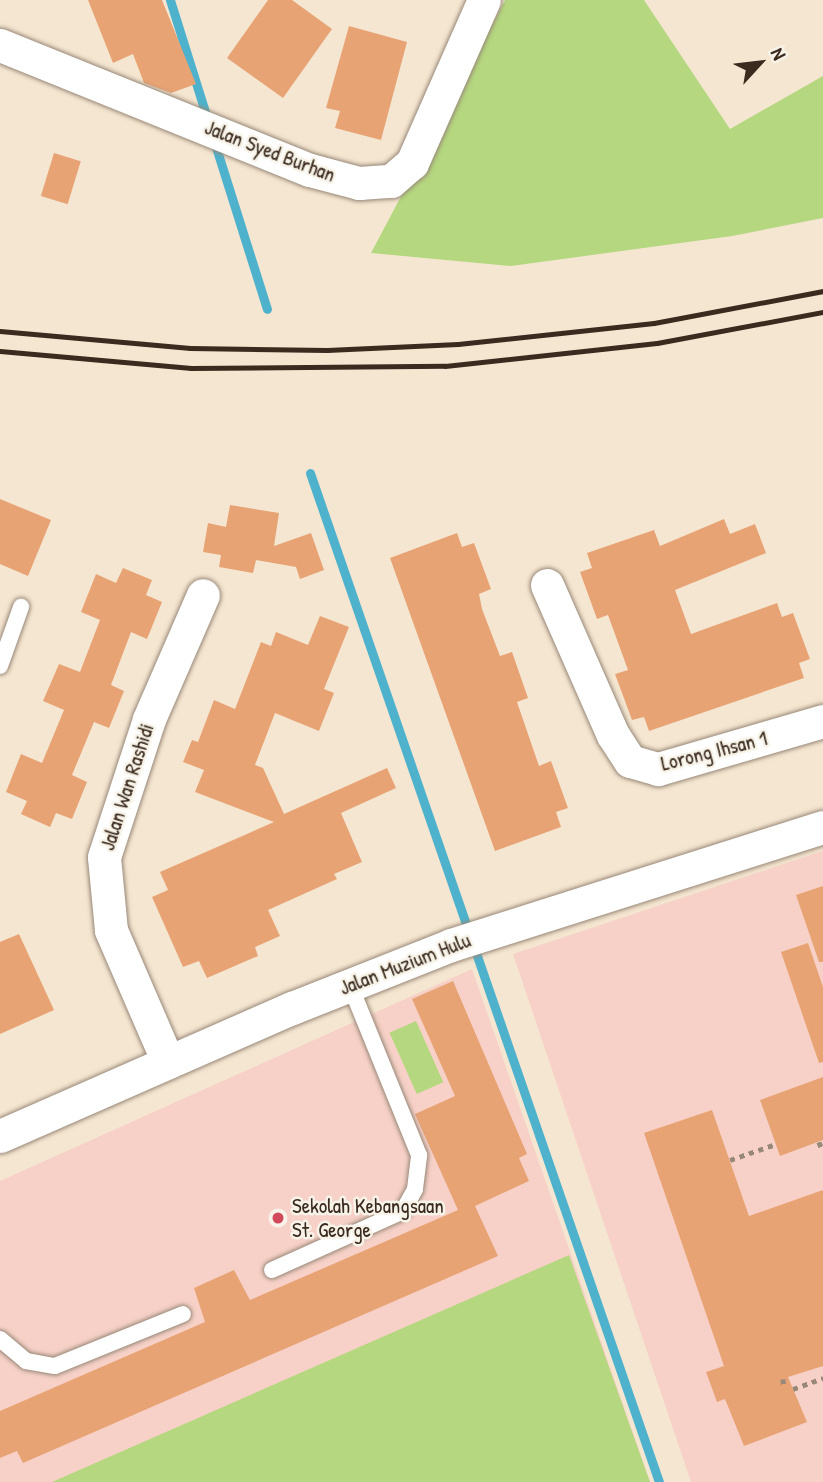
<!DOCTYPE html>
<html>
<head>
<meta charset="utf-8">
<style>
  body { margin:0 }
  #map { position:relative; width:823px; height:1482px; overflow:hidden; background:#f5e6d1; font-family:"Patrick Hand",sans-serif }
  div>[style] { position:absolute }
  .built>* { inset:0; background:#f7d1c7 }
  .green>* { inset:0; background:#b5d77f; transform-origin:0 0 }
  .stream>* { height:9px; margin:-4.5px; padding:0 4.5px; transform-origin:4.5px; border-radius:4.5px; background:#4eb2cd }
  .building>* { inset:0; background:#e8a375; transform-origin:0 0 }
  .path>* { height:4.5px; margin-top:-2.25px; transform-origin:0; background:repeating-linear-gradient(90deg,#988878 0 5px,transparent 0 10px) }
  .roads { filter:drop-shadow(0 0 2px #988878) drop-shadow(0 0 2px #988878) }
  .lane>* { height:16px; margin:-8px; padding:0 8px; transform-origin:8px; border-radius:8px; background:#fff }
  .street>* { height:33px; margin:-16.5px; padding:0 16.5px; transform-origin:16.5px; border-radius:16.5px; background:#fff }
  .rail>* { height:5px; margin:-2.5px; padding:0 2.5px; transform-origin:2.5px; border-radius:2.5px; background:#3b2a1e }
  .dots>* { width:19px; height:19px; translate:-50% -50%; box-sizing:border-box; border:4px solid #f7f3e8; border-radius:50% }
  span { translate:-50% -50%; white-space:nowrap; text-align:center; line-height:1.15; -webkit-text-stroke:5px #f7f3e8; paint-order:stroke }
  .street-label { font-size:21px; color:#3b2a1e }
  .poi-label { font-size:21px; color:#3b2a1e }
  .left { translate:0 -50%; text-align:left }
  .north { position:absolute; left:725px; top:28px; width:70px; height:70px; -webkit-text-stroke:5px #f7f3e8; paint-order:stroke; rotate:63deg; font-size:19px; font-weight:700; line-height:28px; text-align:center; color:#3b2a1e }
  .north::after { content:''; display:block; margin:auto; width:24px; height:32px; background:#3b2a1e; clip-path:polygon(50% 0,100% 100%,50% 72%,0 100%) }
</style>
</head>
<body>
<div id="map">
  <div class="built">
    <i style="clip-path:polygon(823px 851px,823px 1482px,691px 1482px,513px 954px)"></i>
    <i style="clip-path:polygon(472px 969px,650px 1482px,0 1482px,0 1181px)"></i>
  </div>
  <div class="green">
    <i style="clip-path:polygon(505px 0,644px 0,730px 129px,823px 76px,823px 218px,732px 236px,511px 266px,371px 253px)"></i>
    <i style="left:416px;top:1021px;width:67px;height:29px;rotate:66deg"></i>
    <i style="clip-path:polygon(569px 1255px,650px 1482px,52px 1482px)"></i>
  </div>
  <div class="stream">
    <i style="left:170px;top:0;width:127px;rotate:72.6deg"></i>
    <i style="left:214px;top:141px;width:176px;rotate:72.5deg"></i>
    <i style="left:310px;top:473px;width:1068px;rotate:70.92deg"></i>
  </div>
  <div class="building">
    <i style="clip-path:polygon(88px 0,162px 0,196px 84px,171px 93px,144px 83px,133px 54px,113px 63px)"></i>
    <i style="clip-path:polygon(268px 0,292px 0,332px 29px,283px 98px,227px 58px)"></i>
    <i style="clip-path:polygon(349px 26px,407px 42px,381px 140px,335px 128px,340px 111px,326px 108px)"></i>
    <i style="left:54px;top:153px;width:28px;height:45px;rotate:17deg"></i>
    <i style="clip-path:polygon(0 499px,51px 520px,28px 576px,0 564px)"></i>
    <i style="clip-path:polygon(230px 505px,279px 513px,274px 546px,311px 533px,324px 570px,300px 579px,296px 567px,256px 560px,253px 573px,219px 567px,221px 555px,203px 552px,208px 523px,226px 527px)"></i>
    <i style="clip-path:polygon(724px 519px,730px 534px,755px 524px,766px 553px,675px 590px,691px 634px,777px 603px,782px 617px,793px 613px,810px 659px,799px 663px,804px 678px,649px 731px,644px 717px,632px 720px,615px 674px,628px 670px,608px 615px,597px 619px,580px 572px,592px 568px,587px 553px,654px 530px,660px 546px)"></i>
    <i style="clip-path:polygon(457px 533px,462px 547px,474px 543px,491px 589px,479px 594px,482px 609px,500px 656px,512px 652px,528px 698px,517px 702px,539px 766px,551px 761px,568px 808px,556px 812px,561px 827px,495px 851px,390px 558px)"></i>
    <i style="clip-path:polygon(123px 568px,152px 580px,146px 595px,162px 602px,147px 639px,131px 632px,111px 685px,124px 691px,109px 728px,94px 722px,72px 775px,87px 782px,72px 819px,56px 813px,50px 827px,21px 814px,27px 801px,6px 792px,21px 754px,42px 763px,64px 710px,43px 701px,59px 664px,80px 672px,100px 620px,81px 612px,96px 574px,116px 583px)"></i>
    <i style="clip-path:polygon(320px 616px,349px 627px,324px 689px,334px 693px,319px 731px,275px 713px,255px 765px,263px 768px,284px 814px,387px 768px,396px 788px,341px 813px,362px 862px,334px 874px,337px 879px,268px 910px,280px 936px,255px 947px,258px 956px,207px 978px,199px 961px,183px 967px,152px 897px,168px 890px,160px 872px,274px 822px,195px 792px,204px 770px,183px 762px,192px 740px,198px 742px,214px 700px,235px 709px,261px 642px,271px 646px,276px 632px,308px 645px)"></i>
    <i style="clip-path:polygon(823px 886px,823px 962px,819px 962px,796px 895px)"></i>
    <i style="clip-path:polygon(19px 934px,54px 1010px,0 1034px,0 942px)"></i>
    <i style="clip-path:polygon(808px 943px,823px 987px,823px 1062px,819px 1063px,781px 952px)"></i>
    <i style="clip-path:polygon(453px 981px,527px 1154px,519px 1158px,529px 1181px,475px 1206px,498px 1256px,23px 1463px,17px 1451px,0 1458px,0 1411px,205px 1322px,194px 1288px,234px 1270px,250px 1300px,458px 1210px,415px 1114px,455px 1096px,412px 999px)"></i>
    <i style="clip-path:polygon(823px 1077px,823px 1140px,780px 1156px,760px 1100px)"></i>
    <i style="clip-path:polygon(712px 1110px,749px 1216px,823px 1190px,823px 1366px,788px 1377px,807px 1422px,744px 1446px,725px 1399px,717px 1402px,706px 1372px,724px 1366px,644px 1133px)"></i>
  </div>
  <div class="path">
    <i style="left:819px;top:1142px;width:10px;rotate:66deg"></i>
    <i style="left:730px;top:1160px;width:49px;rotate:-19.2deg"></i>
    <i style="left:783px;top:1379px;width:6px;rotate:81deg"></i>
    <i style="left:793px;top:1389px;width:32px;rotate:-20deg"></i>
  </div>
  <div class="roads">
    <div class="lane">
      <i style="left:0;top:666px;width:63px;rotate:-70.4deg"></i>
      <i style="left:272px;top:1270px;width:144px;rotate:-24.2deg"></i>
      <i style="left:403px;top:1211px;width:25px;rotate:-61deg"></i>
      <i style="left:415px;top:1189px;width:34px;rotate:-83deg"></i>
      <i style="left:419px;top:1155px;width:183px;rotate:-112.1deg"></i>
      <i style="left:0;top:1339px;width:34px;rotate:40deg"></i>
      <i style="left:26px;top:1361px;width:29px;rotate:10deg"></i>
      <i style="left:55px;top:1366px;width:138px;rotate:-22.1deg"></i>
    </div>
    <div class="street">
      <i style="left:0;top:45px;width:334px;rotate:22deg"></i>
      <i style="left:310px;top:170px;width:51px;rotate:14.9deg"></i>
      <i style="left:359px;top:183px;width:32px;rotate:-4deg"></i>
      <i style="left:391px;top:181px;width:28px;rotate:-41deg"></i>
      <i style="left:412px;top:163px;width:178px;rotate:-66.2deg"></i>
      <i style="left:547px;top:585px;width:164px;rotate:66.3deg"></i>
      <i style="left:613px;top:735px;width:31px;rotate:57deg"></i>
      <i style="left:630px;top:761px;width:29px;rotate:16deg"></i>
      <i style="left:658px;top:769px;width:172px;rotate:-16.2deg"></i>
      <i style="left:168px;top:1062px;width:144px;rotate:-113.4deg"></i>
      <i style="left:111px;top:930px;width:73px;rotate:-95.5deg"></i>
      <i style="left:104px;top:857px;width:145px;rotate:-71.9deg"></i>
      <i style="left:149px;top:719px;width:135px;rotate:-66.5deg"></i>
      <i style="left:0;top:1136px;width:319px;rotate:-23.7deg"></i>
      <i style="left:292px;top:1008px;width:171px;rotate:-21.6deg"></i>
      <i style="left:451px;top:945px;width:390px;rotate:-17.6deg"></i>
    </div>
  </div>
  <div class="rail">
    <i style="left:0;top:331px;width:191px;rotate:5.1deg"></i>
    <i style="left:190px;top:348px;width:137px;rotate:0.8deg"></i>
    <i style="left:327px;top:350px;width:131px;rotate:-2.6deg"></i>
    <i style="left:458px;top:344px;width:197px;rotate:-6.1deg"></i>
    <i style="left:654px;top:323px;width:172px;rotate:-10.7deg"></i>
    <i style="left:0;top:351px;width:192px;rotate:5.1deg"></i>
    <i style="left:191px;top:368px;width:254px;rotate:-0.5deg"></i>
    <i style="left:445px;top:366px;width:213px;rotate:-6.2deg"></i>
    <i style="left:657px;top:343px;width:169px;rotate:-10.6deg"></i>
  </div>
  <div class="dots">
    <i style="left:278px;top:1218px;background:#d1495b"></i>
  </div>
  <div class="street-label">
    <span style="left:270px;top:151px;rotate:21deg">Jalan Syed Burhan</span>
    <span style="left:714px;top:751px;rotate:-14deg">Lorong Ihsan 1</span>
    <span style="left:127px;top:787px;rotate:-72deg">Jalan Wan Rashidi</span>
    <span style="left:405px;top:964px;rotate:-21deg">Jalan Muzium Hulu</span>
  </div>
  <div class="poi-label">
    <span class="left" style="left:292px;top:1218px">Sekolah Kebangsaan<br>St. George</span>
  </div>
  <div class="north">N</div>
</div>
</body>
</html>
